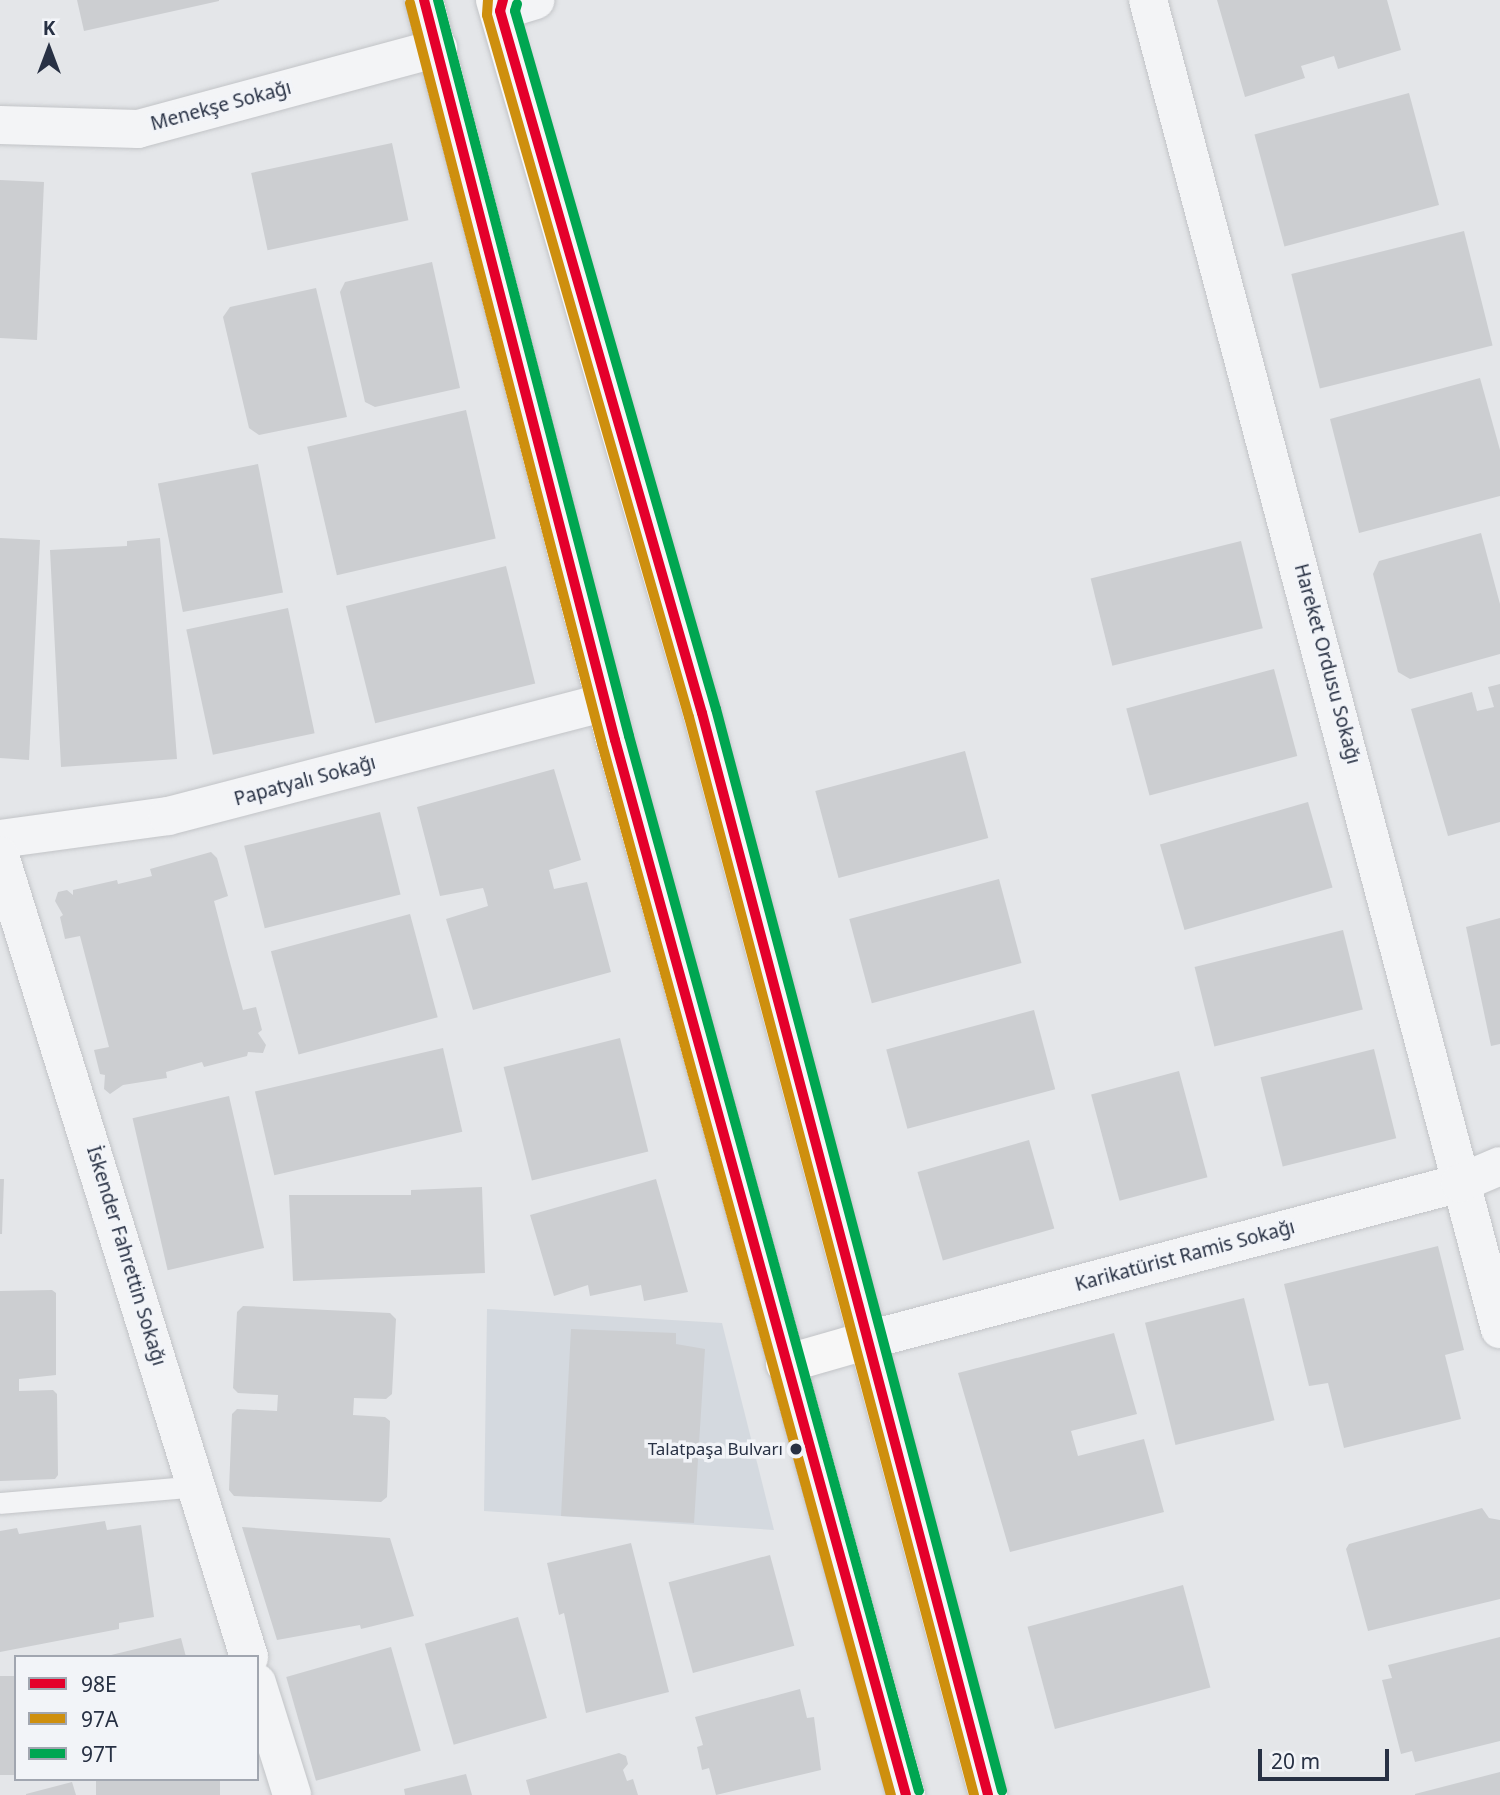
<!DOCTYPE html>
<html>
<head>
<meta charset="utf-8">
<style>
  body { margin:0 }
  #map { position:relative; width:1500px; height:1795px; overflow:hidden; background:#e4e6e9; font-family:"Noto Sans",sans-serif }
  div>[style] { position:absolute }
  .built>* { inset:0; background:#d4d9df }
  .building>* { inset:0; background:#ccced1; transform-origin:0 0 }
  .roads { filter:drop-shadow(0 0 2px #c2c4c7) drop-shadow(0 0 2px #c2c4c7) }
  .service>* { height:21px; margin:-10.5px; padding:0 10.5px; transform-origin:10.5px; border-radius:10.5px; background:#f3f4f6 }
  .minor>* { height:38px; margin:-19px; padding:0 19px; transform-origin:19px; border-radius:19px; background:#f3f4f6 }
  .secondary>* { height:38px; margin:-19px; padding:0 19px; transform-origin:19px; border-radius:19px; background:#f7f7f7 }
  .primary>* { height:38px; margin:-19px; padding:0 19px; transform-origin:19px; border-radius:19px; background:#f7f7f7 }
  .bus-1>* { height:10px; margin:-5px; padding:0 5px; transform-origin:5px; border-radius:5px; background:#e4002b }
  .bus-2>* { height:10px; margin:-5px; padding:0 5px; transform-origin:5px; border-radius:5px; background:#ce8f0e }
  .bus-3>* { height:10px; margin:-5px; padding:0 5px; transform-origin:5px; border-radius:5px; background:#00a651 }
  .dots>* { width:19px; height:19px; translate:-50% -50%; box-sizing:border-box; border:4px solid #f2f4f8; border-radius:50% }
  span { translate:-50% -50%; white-space:nowrap; text-align:center; line-height:1.15; -webkit-text-stroke:7px #f2f4f8; paint-order:stroke }
  .bus-label { font-size:17px; color:#283144 }
  .right { translate:-100% -50%; text-align:right }
  .street-label { font-size:19px; color:#283144 }
  .legend { position:absolute; left:14px; top:1655px; width:245px; height:126px; box-sizing:border-box; background:#f2f4f8; border:2px solid #a1a6b0; margin:0; padding:9px 12px; list-style:none; font-size:21px; color:#283144 }
  .legend li { display:flex; align-items:center; gap:14px; height:35px }
  .legend b { width:35px; border:2px solid #a1a6b0 }
  .north { position:absolute; left:14px; top:14px; width:70px; height:70px; -webkit-text-stroke:5px #f2f4f8; paint-order:stroke; rotate:0deg; font-size:19px; font-weight:700; line-height:28px; text-align:center; color:#283144 }
  .north::after { content:''; display:block; margin:auto; width:24px; height:32px; background:#283144; clip-path:polygon(50% 0,100% 100%,50% 72%,0 100%) }
  .scale { position:absolute; left:1258px; top:1749px; width:131px; height:32px; box-sizing:border-box; border:4px solid #283144; border-top:0; padding-left:9px; font-size:21px; line-height:24px; white-space:nowrap; color:#283144; -webkit-text-stroke:5px #f2f4f8; paint-order:stroke }
</style>
</head>
<body>
<div id="map">
  <div class="built">
    <i style="clip-path:polygon(487px 1309px,722px 1323px,774px 1530px,484px 1511px)"></i>
  </div>
  <div class="building">
    <i style="clip-path:polygon(77px 0,219px 0,219px 1px,84px 31px)"></i>
    <i style="clip-path:polygon(1217px 0,1387px 0,1401px 50px,1338px 69px,1334px 56px,1301px 66px,1305px 78px,1245px 97px)"></i>
    <i style="left:1409px;top:93px;width:116px;height:160px;rotate:75deg"></i>
    <i style="left:392px;top:143px;width:79px;height:144px;rotate:78deg"></i>
    <i style="clip-path:polygon(0 180px,44px 182px,37px 340px,0 338px)"></i>
    <i style="left:1464px;top:231px;width:118px;height:178px;rotate:76deg"></i>
    <i style="clip-path:polygon(432px 262px,460px 388px,375px 407px,365px 402px,340px 292px,345px 282px)"></i>
    <i style="clip-path:polygon(316px 288px,347px 417px,259px 435px,249px 428px,223px 317px,230px 307px)"></i>
    <i style="clip-path:polygon(1480px 378px,1500px 450px,1500px 496px,1359px 533px,1330px 419px)"></i>
    <i style="left:466px;top:410px;width:132px;height:163px;rotate:77deg"></i>
    <i style="left:258px;top:464px;width:131px;height:102px;rotate:79deg"></i>
    <i style="clip-path:polygon(1481px 533px,1500px 604px,1500px 654px,1410px 679px,1398px 672px,1373px 574px,1379px 561px)"></i>
    <i style="clip-path:polygon(0 538px,40px 540px,29px 760px,0 758px)"></i>
    <i style="clip-path:polygon(160px 538px,177px 759px,61px 767px,50px 550px,127px 546px,127px 541px)"></i>
    <i style="left:1241px;top:541px;width:90px;height:155px;rotate:76deg"></i>
    <i style="left:506px;top:566px;width:121px;height:165px;rotate:76deg"></i>
    <i style="left:288px;top:608px;width:128px;height:104px;rotate:78deg"></i>
    <i style="left:1274px;top:669px;width:90px;height:153px;rotate:75deg"></i>
    <i style="clip-path:polygon(1500px 684px,1500px 822px,1448px 836px,1411px 709px,1472px 692px,1477px 711px,1494px 707px,1488px 687px)"></i>
    <i style="left:965px;top:751px;width:90px;height:155px;rotate:75deg"></i>
    <i style="clip-path:polygon(554px 769px,581px 860px,549px 870px,554px 889px,587px 882px,611px 972px,473px 1010px,446px 919px,488px 906px,485px 894px,483px 888px,440px 896px,417px 807px)"></i>
    <i style="left:1308px;top:802px;width:89px;height:154px;rotate:74deg"></i>
    <i style="left:380px;top:812px;width:85px;height:140px;rotate:76deg"></i>
    <i style="clip-path:polygon(211px 852px,217px 858px,228px 896px,214px 901px,228px 955px,243px 1010px,256px 1007px,262px 1030px,258px 1033px,266px 1045px,263px 1053px,248px 1052px,247px 1056px,204px 1067px,202px 1062px,166px 1072px,167px 1078px,123px 1085px,110px 1094px,104px 1089px,105px 1075px,100px 1074px,94px 1050px,109px 1047px,80px 936px,65px 939px,60px 917px,63px 915px,55px 901px,58px 892px,67px 890px,73px 895px,73px 890px,117px 880px,118px 884px,152px 876px,150px 869px)"></i>
    <i style="left:999px;top:879px;width:87px;height:155px;rotate:75deg"></i>
    <i style="left:410px;top:914px;width:107px;height:144px;rotate:75deg"></i>
    <i style="clip-path:polygon(1500px 918px,1500px 1044px,1491px 1046px,1466px 927px)"></i>
    <i style="left:1343px;top:930px;width:82px;height:153px;rotate:76deg"></i>
    <i style="left:1034px;top:1010px;width:82px;height:153px;rotate:75deg"></i>
    <i style="left:620px;top:1038px;width:117px;height:120px;rotate:76deg"></i>
    <i style="left:443px;top:1048px;width:86px;height:193px;rotate:77deg"></i>
    <i style="left:1374px;top:1049px;width:92px;height:117px;rotate:76deg"></i>
    <i style="left:1179px;top:1071px;width:110px;height:91px;rotate:75deg"></i>
    <i style="left:229px;top:1096px;width:156px;height:99px;rotate:77deg"></i>
    <i style="left:1029px;top:1140px;width:92px;height:116px;rotate:74deg"></i>
    <i style="clip-path:polygon(0 1179px,4px 1179px,2px 1234px,0 1234px)"></i>
    <i style="clip-path:polygon(656px 1179px,688px 1292px,644px 1301px,641px 1285px,590px 1296px,588px 1285px,554px 1296px,530px 1215px)"></i>
    <i style="clip-path:polygon(482px 1187px,485px 1273px,293px 1281px,289px 1195px,411px 1195px,411px 1190px)"></i>
    <i style="clip-path:polygon(1438px 1246px,1464px 1350px,1445px 1355px,1461px 1419px,1344px 1448px,1328px 1383px,1309px 1386px,1284px 1284px)"></i>
    <i style="clip-path:polygon(52px 1290px,56px 1293px,56px 1375px,19px 1379px,19px 1391px,53px 1390px,57px 1394px,58px 1475px,55px 1479px,0 1481px,0 1291px)"></i>
    <i style="left:1244px;top:1298px;width:126px;height:102px;rotate:76deg"></i>
    <i style="clip-path:polygon(243px 1306px,390px 1313px,396px 1319px,392px 1394px,386px 1399px,354px 1398px,353px 1415px,385px 1417px,390px 1421px,387px 1497px,381px 1502px,234px 1496px,229px 1490px,232px 1414px,237px 1409px,277px 1411px,278px 1395px,238px 1393px,233px 1388px,237px 1312px)"></i>
    <i style="clip-path:polygon(571px 1329px,676px 1333px,676px 1344px,705px 1349px,694px 1523px,561px 1516px)"></i>
    <i style="clip-path:polygon(1114px 1333px,1137px 1414px,1071px 1431px,1078px 1456px,1144px 1439px,1164px 1512px,1010px 1552px,958px 1373px)"></i>
    <i style="clip-path:polygon(1482px 1508px,1489px 1518px,1500px 1520px,1500px 1599px,1368px 1631px,1346px 1549px,1349px 1544px)"></i>
    <i style="clip-path:polygon(105px 1521px,107px 1530px,141px 1525px,154px 1617px,119px 1623px,119px 1629px,0 1652px,0 1531px,17px 1528px,19px 1534px)"></i>
    <i style="clip-path:polygon(242px 1527px,390px 1538px,414px 1616px,361px 1629px,360px 1625px,277px 1640px)"></i>
    <i style="clip-path:polygon(631px 1543px,669px 1692px,586px 1713px,564px 1613px,559px 1615px,547px 1563px)"></i>
    <i style="left:770px;top:1555px;width:94px;height:105px;rotate:75deg"></i>
    <i style="left:1183px;top:1585px;width:106px;height:161px;rotate:75deg"></i>
    <i style="left:518px;top:1617px;width:105px;height:97px;rotate:74deg"></i>
    <i style="clip-path:polygon(1500px 1637px,1500px 1741px,1415px 1762px,1412px 1751px,1401px 1754px,1382px 1680px,1392px 1678px,1388px 1665px)"></i>
    <i style="clip-path:polygon(181px 1638px,186px 1657px,107px 1657px,107px 1656px)"></i>
    <i style="left:391px;top:1647px;width:108px;height:109px;rotate:74deg"></i>
    <i style="left:16px;top:1676px;width:99px;height:16px;rotate:90deg"></i>
    <i style="clip-path:polygon(800px 1689px,807px 1718px,814px 1717px,821px 1770px,716px 1795px,709px 1768px,702px 1770px,697px 1747px,703px 1745px,695px 1717px)"></i>
    <i style="clip-path:polygon(619px 1753px,626px 1756px,628px 1764px,623px 1770px,627px 1781px,633px 1779px,638px 1795px,530px 1795px,526px 1780px)"></i>
    <i style="clip-path:polygon(1500px 1772px,1500px 1795px,1415px 1795px,1415px 1794px)"></i>
    <i style="clip-path:polygon(466px 1774px,472px 1795px,405px 1795px,404px 1789px)"></i>
    <i style="left:96px;top:1779px;width:124px;height:16px"></i>
    <i style="clip-path:polygon(72px 1782px,76px 1795px,26px 1795px,26px 1794px)"></i>
  </div>
  <div class="roads">
    <div class="service">
      <i style="left:0;top:1503px;width:198px;rotate:-4.9deg"></i>
    </div>
    <div class="minor">
      <i style="left:1148px;top:0;width:1375px;rotate:75.17deg"></i>
      <i style="left:500px;top:11px;width:37px;rotate:-17deg"></i>
      <i style="left:0;top:125px;width:138px;rotate:1.7deg"></i>
      <i style="left:138px;top:129px;width:311px;rotate:-15.1deg"></i>
      <i style="left:0;top:839px;width:170px;rotate:-7.8deg"></i>
      <i style="left:168px;top:816px;width:453px;rotate:-14.6deg"></i>
      <i style="left:0;top:856px;width:839px;rotate:72.73deg"></i>
      <i style="left:868px;top:1340px;width:612px;rotate:-14.85deg"></i>
      <i style="left:1460px;top:1183px;width:43px;rotate:-23deg"></i>
      <i style="left:257px;top:1683px;width:117px;rotate:72.6deg"></i>
    </div>
    <div class="secondary">
      <i style="left:424px;top:0;width:764px;rotate:75.53deg"></i>
      <i style="left:615px;top:740px;width:1094px;rotate:74.58deg"></i>
      <i style="left:495px;top:0;width:742px;rotate:73.81deg"></i>
      <i style="left:702px;top:713px;width:1119px;rotate:75.19deg"></i>
    </div>
    <div class="primary">
      <i style="left:500px;top:11px;width:11px;rotate:-75deg"></i>
      <i style="left:785px;top:1364px;width:86px;rotate:-16.1deg"></i>
    </div>
  </div>
  <div class="bus-1">
    <i style="left:424px;top:0;width:764px;rotate:75.53deg"></i>
    <i style="left:615px;top:740px;width:1094px;rotate:74.58deg"></i>
    <i style="left:503px;top:0;width:11px;rotate:105deg"></i>
    <i style="left:500px;top:11px;width:730px;rotate:73.95deg"></i>
    <i style="left:702px;top:713px;width:1119px;rotate:75.19deg"></i>
  </div>
  <div class="bus-2">
    <i style="left:488px;top:0;width:15px;rotate:94deg"></i>
    <i style="left:487px;top:15px;width:730px;rotate:73.95deg"></i>
    <i style="left:689px;top:717px;width:1115px;rotate:75.19deg"></i>
    <i style="left:410px;top:3px;width:765px;rotate:75.47deg"></i>
    <i style="left:602px;top:744px;width:1090px;rotate:74.63deg"></i>
  </div>
  <div class="bus-3">
    <i style="left:438px;top:0;width:760px;rotate:75.45deg"></i>
    <i style="left:629px;top:736px;width:1094px;rotate:74.63deg"></i>
    <i style="left:517px;top:4px;width:7px;rotate:106deg"></i>
    <i style="left:515px;top:11px;width:726px;rotate:73.94deg"></i>
    <i style="left:716px;top:709px;width:1119px;rotate:75.19deg"></i>
  </div>
  <div class="dots">
    <i style="left:796px;top:1449px;background:#283144"></i>
  </div>
  <div class="bus-label">
    <span class="right" style="left:783px;top:1449px">Talatpaşa Bulvarı</span>
  </div>
  <div class="street-label">
    <span style="left:221px;top:106px;rotate:-15deg">Menekşe Sokağı</span>
    <span style="left:1327px;top:664px;rotate:75deg">Hareket Ordusu Sokağı</span>
    <span style="left:305px;top:781px;rotate:-15deg">Papatyalı Sokağı</span>
    <span style="left:126px;top:1256px;rotate:73deg">İskender Fahrettin Sokağı</span>
    <span style="left:1185px;top:1256px;rotate:-15deg">Karikatürist Ramis Sokağı</span>
  </div>
  <ul class="legend">
  <li><b style="height:9px;background:#e4002b"></b>98E</li>
  <li><b style="height:9px;background:#ce8f0e"></b>97A</li>
  <li><b style="height:9px;background:#00a651"></b>97T</li>
  </ul>
  <div class="north">K</div>
  <div class="scale">20 m</div>
</div>
</body>
</html>
